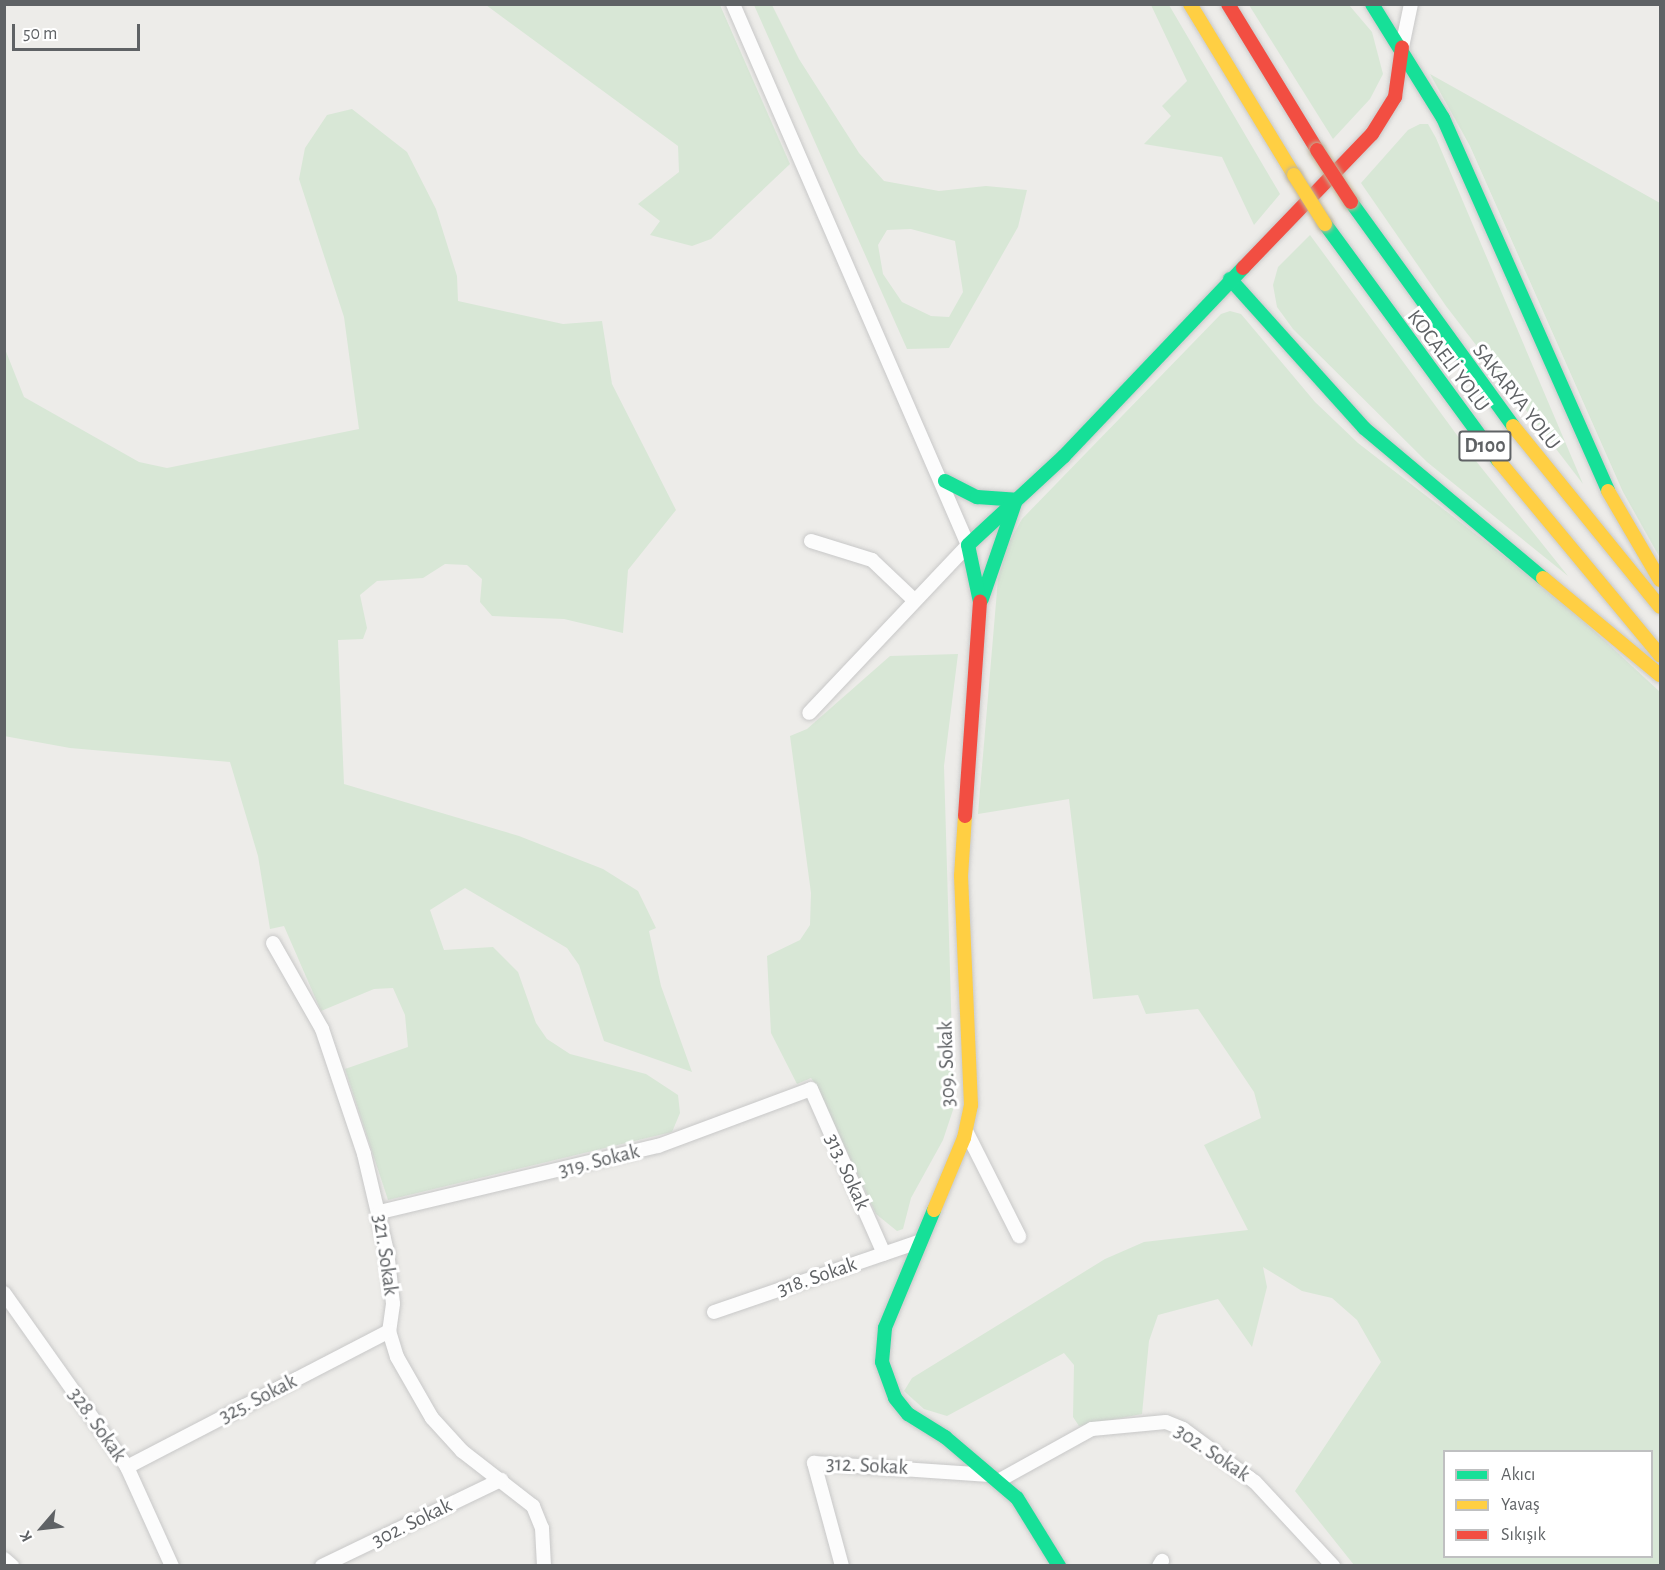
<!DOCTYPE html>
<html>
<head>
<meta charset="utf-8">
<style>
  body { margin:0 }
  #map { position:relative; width:1665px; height:1570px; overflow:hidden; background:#edece9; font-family:"Alegreya Sans",sans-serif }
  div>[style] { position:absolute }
  .green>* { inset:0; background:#d8e7d6 }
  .roads { filter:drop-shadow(0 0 2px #c8c8c8) drop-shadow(0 0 2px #c8c8c8) }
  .street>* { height:14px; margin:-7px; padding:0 7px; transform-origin:7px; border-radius:7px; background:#fcfcfc }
  .fast>* { height:14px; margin:-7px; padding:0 7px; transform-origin:7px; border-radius:7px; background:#16e098 }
  .slow>* { height:14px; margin:-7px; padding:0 7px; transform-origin:7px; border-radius:7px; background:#ffcf43 }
  .jam>* { height:14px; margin:-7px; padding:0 7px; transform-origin:7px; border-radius:7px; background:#f24e42 }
  .bridges { filter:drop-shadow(0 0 2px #c0b49a) drop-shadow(0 0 2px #c0b49a) }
  .slow-bridge>* { height:14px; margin:-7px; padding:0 7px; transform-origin:7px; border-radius:7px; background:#ffcf43 }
  .jam-bridge>* { height:14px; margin:-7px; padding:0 7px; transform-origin:7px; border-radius:7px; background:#f24e42 }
  span { translate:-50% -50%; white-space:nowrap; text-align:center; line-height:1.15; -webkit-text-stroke:6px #fff; paint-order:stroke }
  .shield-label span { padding:2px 4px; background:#fff; border:2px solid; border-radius:4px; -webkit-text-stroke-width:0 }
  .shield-label { font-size:20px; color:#5f6265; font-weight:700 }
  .street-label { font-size:21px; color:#5f6265 }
  .frame { position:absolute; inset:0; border:6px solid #5f6265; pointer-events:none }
  .legend { position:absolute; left:1443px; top:1450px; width:210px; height:108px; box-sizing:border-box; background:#fff; border:2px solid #bfc0c1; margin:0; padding:8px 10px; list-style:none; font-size:18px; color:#5f6265 }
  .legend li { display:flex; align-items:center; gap:12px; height:30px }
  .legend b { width:30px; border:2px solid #bfc0c1 }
  .north { position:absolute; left:12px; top:1498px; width:60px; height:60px; -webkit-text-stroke:4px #fff; paint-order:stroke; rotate:242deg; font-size:16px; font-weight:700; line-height:24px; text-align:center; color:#5f6265 }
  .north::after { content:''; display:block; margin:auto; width:21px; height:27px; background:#5f6265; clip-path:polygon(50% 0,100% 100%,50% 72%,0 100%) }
  .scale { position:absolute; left:12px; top:24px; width:128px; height:27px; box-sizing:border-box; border:3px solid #5f6265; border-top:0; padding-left:8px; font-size:18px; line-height:21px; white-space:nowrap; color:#5f6265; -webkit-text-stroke:4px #fff; paint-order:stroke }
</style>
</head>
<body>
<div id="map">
  <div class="green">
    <i style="clip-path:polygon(486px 5px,720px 5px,790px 164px,711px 239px,692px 246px,650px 235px,660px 221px,638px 204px,679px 172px,678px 146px)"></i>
    <i style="clip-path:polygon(evenodd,754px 5px,772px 5px,799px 59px,859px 153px,884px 181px,939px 191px,986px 186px,1027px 190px,1018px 227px,949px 348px,907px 349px,754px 5px,911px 229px,955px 241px,963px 292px,949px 317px,931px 316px,902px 302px,883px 274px,878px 245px,887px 230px,911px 229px)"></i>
    <i style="clip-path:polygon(1151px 5px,1169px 5px,1280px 194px,1254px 225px,1222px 157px,1144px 144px,1171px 116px,1162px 106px,1187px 81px)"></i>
    <i style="clip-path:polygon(1249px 5px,1349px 5px,1372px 32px,1383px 74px,1370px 99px,1333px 139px)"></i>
    <i style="clip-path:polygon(1430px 74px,1660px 203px,1660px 558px,1623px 492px,1470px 146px)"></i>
    <i style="clip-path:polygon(352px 109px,407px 152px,436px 209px,457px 276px,458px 301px,563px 324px,602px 321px,612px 384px,676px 510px,628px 570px,623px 633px,564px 619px,492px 616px,480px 602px,482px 579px,467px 565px,445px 564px,423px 578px,377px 581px,360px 595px,367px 628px,363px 639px,338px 640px,344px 784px,519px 836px,603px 869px,638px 891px,656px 928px,649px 931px,661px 986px,692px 1072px,604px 1041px,579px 965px,567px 948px,465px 888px,430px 910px,444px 950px,493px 947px,518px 972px,536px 1023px,547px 1039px,570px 1054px,646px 1074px,678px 1095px,680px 1113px,672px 1132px,388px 1200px,345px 1069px,408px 1047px,405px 1015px,393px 988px,374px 989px,321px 1011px,284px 926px,270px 929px,258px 856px,230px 762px,70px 748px,4px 736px,5px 349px,24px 397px,139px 462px,167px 468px,359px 429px,344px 317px,299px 179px,305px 148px,327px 115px)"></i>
    <i style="clip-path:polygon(1420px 124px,1428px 124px,1436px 138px,1583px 484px,1446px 306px,1361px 183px,1408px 130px)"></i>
    <i style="clip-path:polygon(1310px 235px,1476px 461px,1568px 576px,1427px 462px,1293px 329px,1277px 307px,1273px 285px,1278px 267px)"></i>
    <i style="clip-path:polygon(evenodd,1230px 311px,1241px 314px,1315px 402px,1358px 443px,1562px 601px,1660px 692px,1660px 1565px,1354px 1565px,1295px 1491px,1381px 1362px,1357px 1320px,1332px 1298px,1302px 1291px,1263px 1267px,1267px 1287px,1252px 1347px,1218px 1299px,1158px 1315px,1149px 1341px,1142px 1414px,1079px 1426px,1073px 1417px,1074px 1365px,1064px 1353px,947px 1416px,924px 1409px,904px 1391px,912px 1378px,1105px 1259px,1144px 1242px,1248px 1230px,1204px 1145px,1261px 1118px,1254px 1092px,1198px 1009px,1146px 1014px,1138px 995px,1093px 999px,1069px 799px,978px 814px,998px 579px,1008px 544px,1022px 519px,1221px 314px,1230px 311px,1444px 1452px,1652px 1452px,1652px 1556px,1444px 1556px,1444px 1452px)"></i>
    <i style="clip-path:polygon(958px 654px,944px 766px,954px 1107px,943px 1140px,911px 1198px,903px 1229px,897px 1231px,876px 1214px,817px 1087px,811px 1078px,797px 1084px,771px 1033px,767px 956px,800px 940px,810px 925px,811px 893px,790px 736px,807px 729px,890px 656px)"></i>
  </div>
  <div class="roads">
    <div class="street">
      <i style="left:733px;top:4px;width:590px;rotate:66.52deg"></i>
      <i style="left:968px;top:545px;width:231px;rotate:133.4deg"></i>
      <i style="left:1402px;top:47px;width:44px;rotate:-78.2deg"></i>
      <i style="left:811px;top:541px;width:64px;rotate:17.3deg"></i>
      <i style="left:872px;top:560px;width:59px;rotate:43.6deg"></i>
      <i style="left:273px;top:943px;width:99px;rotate:60.3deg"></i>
      <i style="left:322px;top:1029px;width:132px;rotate:71.4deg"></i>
      <i style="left:364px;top:1154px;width:100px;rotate:76.7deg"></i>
      <i style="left:387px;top:1251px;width:53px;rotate:83.5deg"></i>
      <i style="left:393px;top:1304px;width:27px;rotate:98deg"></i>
      <i style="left:389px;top:1331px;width:27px;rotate:73deg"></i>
      <i style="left:397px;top:1357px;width:70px;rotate:60.2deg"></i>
      <i style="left:432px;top:1418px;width:45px;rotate:47.7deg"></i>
      <i style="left:462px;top:1451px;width:90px;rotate:37.8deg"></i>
      <i style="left:533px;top:1506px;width:24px;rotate:68deg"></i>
      <i style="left:542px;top:1528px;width:38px;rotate:87deg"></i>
      <i style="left:966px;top:1131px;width:118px;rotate:63.2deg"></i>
      <i style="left:380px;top:1212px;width:286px;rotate:-13.4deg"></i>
      <i style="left:658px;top:1146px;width:163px;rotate:-20.4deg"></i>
      <i style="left:811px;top:1089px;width:180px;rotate:66.1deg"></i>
      <i style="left:4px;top:1293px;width:213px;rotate:54.7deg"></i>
      <i style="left:127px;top:1467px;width:109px;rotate:65.6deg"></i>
      <i style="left:714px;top:1312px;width:217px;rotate:-18.9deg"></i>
      <i style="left:127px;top:1467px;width:295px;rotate:-27.4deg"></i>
      <i style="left:998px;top:1481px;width:107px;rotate:-29deg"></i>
      <i style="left:1092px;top:1429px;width:74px;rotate:-5.4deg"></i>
      <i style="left:1166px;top:1422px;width:18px;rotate:22deg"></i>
      <i style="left:1183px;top:1429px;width:89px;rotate:36.4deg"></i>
      <i style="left:1255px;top:1482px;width:115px;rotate:47.1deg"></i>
      <i style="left:4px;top:1559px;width:11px;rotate:41deg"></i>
      <i style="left:322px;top:1566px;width:199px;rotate:-25.7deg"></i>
      <i style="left:842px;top:1566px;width:107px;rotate:-105.2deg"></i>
      <i style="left:814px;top:1463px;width:176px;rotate:3.9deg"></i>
      <i style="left:1159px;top:1566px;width:6px;rotate:-59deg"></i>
    </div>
    <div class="fast">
      <i style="left:1372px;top:4px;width:134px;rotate:58.1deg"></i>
      <i style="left:1443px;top:118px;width:408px;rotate:66.1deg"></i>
      <i style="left:1351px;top:202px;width:276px;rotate:54.1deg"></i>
      <i style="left:1325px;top:224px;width:293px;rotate:53.8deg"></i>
      <i style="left:1230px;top:279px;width:200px;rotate:48deg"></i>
      <i style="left:1364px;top:428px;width:234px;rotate:40deg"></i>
      <i style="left:945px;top:481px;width:36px;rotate:27deg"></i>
      <i style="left:977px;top:497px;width:39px;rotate:4deg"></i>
      <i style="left:1016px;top:500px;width:105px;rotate:109deg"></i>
      <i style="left:980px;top:602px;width:58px;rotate:-101.9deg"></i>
      <i style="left:968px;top:545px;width:131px;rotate:-42.8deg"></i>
      <i style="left:1064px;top:456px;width:260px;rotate:-46.4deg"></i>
      <i style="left:934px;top:1210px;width:128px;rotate:112.6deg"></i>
      <i style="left:885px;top:1328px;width:34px;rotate:95deg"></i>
      <i style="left:882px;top:1362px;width:38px;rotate:70deg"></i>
      <i style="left:895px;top:1398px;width:21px;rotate:51deg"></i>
      <i style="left:908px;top:1414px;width:44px;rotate:31.9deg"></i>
      <i style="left:945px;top:1437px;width:94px;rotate:40.3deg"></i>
      <i style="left:1017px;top:1498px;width:80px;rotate:58.3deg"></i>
    </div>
    <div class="slow">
      <i style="left:1190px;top:4px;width:200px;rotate:58.7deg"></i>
      <i style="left:1513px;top:426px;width:233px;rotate:50.9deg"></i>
      <i style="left:1498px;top:460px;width:254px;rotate:50.3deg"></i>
      <i style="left:1608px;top:491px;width:103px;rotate:59.7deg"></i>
      <i style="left:1543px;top:578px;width:152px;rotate:39.7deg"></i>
      <i style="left:934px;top:1210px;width:78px;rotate:-67.4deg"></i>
      <i style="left:964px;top:1138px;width:34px;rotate:-78deg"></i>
      <i style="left:971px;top:1105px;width:229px;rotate:-92.5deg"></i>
      <i style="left:961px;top:876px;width:60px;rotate:-86.2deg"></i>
    </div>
    <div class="jam">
      <i style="left:1228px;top:4px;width:171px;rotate:58.6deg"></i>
      <i style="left:1243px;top:268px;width:186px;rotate:-46.1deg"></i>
      <i style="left:1372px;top:134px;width:44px;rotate:-58.1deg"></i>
      <i style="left:1395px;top:97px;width:50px;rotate:-82deg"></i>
      <i style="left:965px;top:816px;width:215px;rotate:-86deg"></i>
    </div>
  </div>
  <div class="bridges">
    <div class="slow-bridge">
      <i style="left:1294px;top:175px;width:58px;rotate:57.7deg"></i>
    </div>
    <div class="jam-bridge">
      <i style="left:1317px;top:150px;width:62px;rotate:56.8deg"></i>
    </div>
  </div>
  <div class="shield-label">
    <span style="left:1485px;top:446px">D100</span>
  </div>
  <div class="street-label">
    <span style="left:1448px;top:361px;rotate:53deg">KOCAELİ YOLU</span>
    <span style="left:1516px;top:397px;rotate:52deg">SAKARYA YOLU</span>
    <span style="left:947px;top:1064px;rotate:-92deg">309. Sokak</span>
    <span style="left:599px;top:1161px;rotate:-14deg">319. Sokak</span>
    <span style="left:847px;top:1172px;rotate:66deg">313. Sokak</span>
    <span style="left:385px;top:1255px;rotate:82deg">321. Sokak</span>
    <span style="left:817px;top:1277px;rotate:-19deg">318. Sokak</span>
    <span style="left:258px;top:1399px;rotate:-27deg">325. Sokak</span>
    <span style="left:97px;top:1425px;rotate:55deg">328. Sokak</span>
    <span style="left:1212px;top:1453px;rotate:34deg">302. Sokak</span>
    <span style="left:867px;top:1466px;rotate:3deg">312. Sokak</span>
    <span style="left:412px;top:1523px;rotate:-26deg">302. Sokak</span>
  </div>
  <div class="frame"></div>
  <ul class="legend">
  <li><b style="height:8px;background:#16e098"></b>Akıcı</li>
  <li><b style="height:8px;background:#ffcf43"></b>Yavaş</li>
  <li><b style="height:8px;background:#f24e42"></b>Sıkışık</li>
  </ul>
  <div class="north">K</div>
  <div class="scale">50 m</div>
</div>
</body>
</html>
